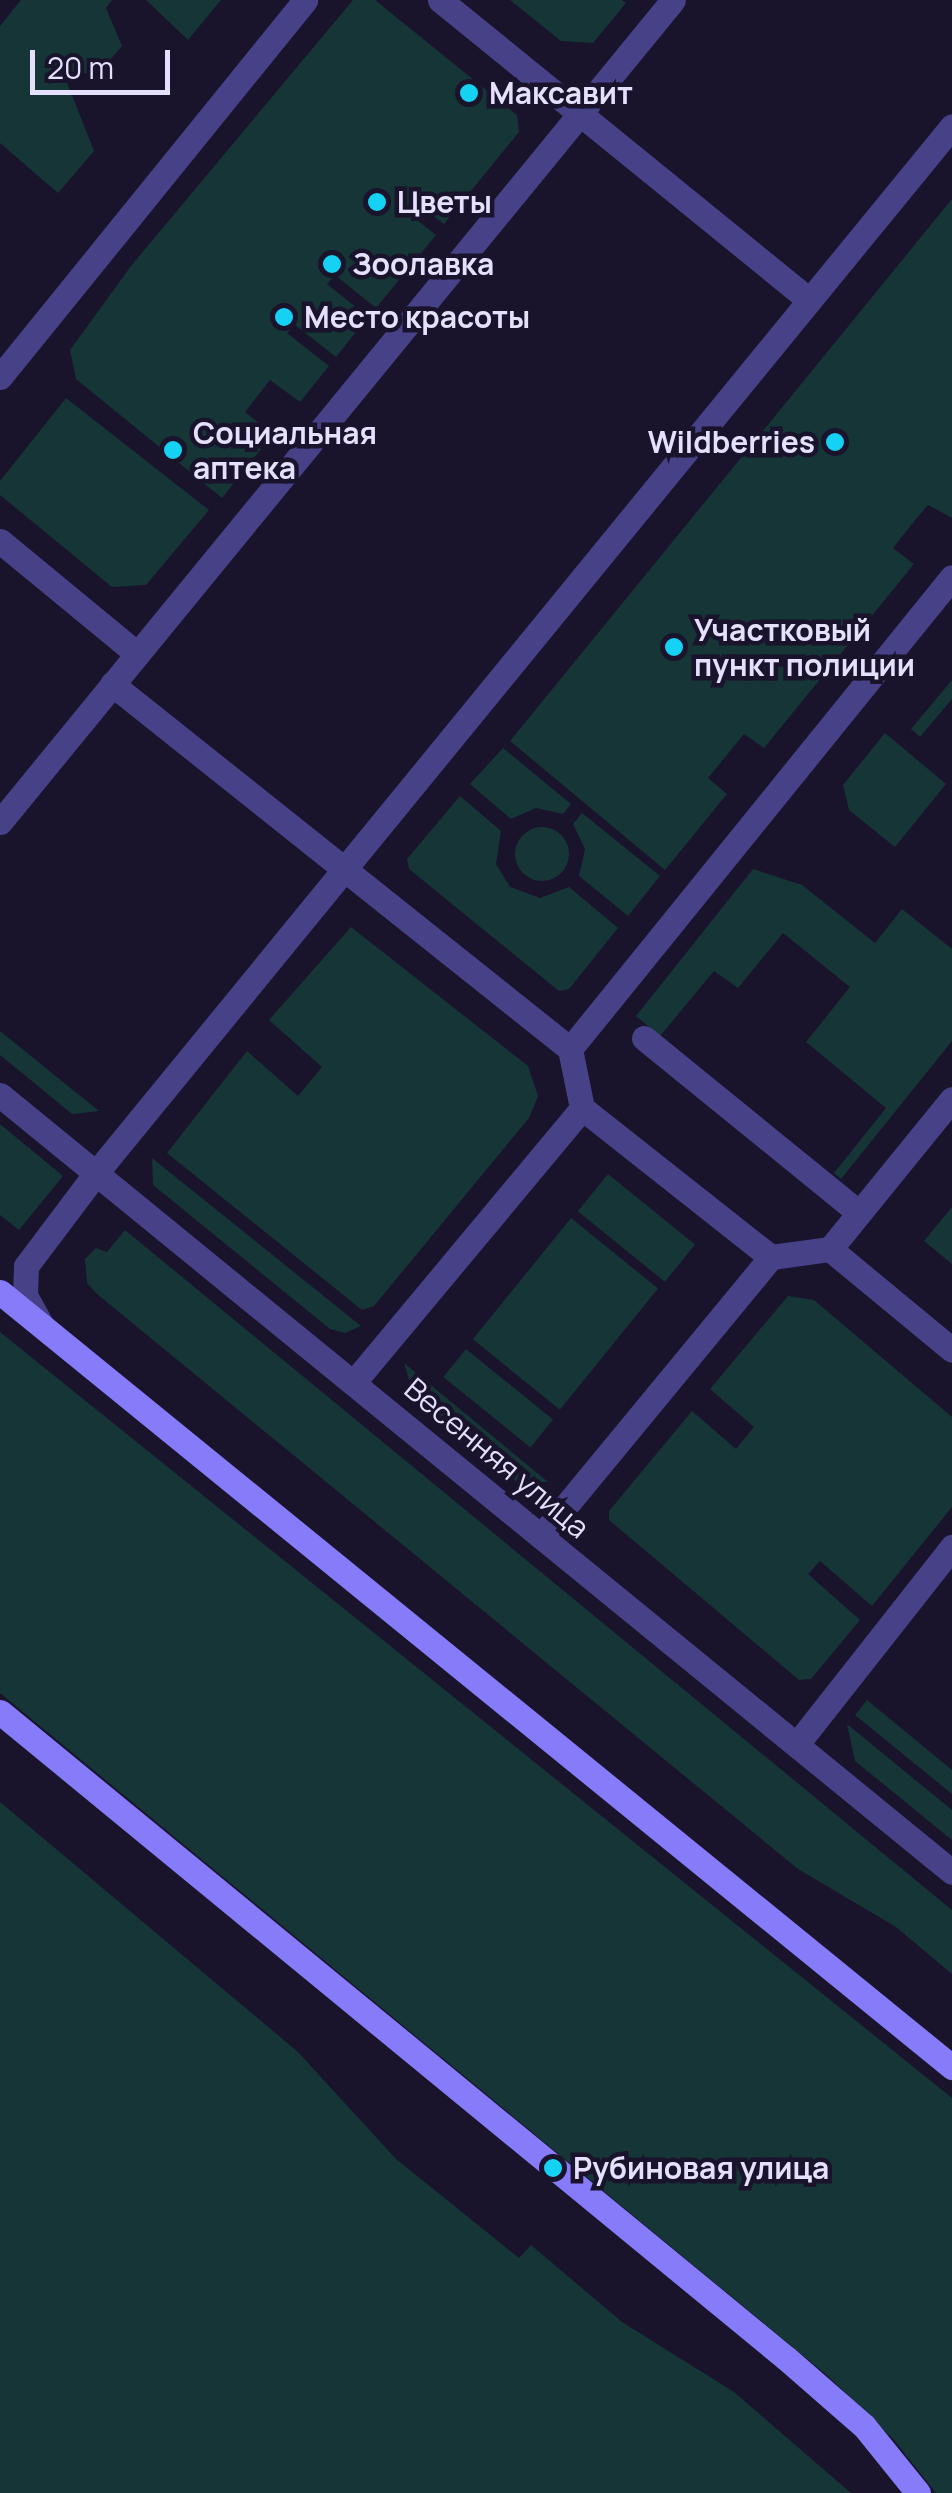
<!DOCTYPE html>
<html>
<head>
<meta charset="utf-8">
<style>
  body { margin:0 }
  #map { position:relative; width:952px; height:2493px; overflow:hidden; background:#19132c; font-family:Manrope,sans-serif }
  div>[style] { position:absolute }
  .green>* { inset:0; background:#163536; transform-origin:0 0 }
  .round { border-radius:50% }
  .lane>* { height:25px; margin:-12.5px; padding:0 12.5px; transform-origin:12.5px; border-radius:12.5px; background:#474188 }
  .street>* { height:25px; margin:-12.5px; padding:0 12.5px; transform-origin:12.5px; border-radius:12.5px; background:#474188 }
  .secondary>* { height:25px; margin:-12.5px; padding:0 12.5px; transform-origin:12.5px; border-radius:12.5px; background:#867bf9 }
  .dots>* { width:28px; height:28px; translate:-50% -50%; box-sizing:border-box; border:5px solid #19132c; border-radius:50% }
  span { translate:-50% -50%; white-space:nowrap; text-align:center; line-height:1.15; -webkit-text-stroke:9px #19132c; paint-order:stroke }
  .poi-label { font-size:30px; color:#e5e0fd; font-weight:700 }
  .left { translate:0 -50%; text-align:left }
  .right { translate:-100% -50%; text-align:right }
  .street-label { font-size:30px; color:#e5e0fd }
  .scale { position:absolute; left:30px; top:50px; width:140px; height:45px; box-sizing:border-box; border:5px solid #e5e0fd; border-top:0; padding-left:12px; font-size:30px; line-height:35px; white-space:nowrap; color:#e5e0fd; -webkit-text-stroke:8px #19132c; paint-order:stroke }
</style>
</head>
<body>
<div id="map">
  <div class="green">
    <i style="clip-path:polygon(21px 0,112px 0,106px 8px,122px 46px,97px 75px,62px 70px,94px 151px,58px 193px,0 143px,0 26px)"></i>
    <i style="clip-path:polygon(146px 0,221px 0,188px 40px)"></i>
    <i style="clip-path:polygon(353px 0,375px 0,517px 115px,519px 132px,444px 224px,414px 202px,407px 212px,436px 235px,376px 308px,335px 275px,327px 284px,368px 317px,336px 357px,295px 325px,287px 333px,329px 366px,300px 402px,270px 380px,245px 412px,273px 434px,222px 498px,76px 379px,70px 350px,131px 266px)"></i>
    <i style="clip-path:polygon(510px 0,622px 0,626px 3px,593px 43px,561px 41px)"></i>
    <i style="clip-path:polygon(952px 199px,952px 518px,928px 505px,916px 519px,893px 548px,914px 564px,764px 748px,744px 734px,708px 778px,727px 794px,665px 870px,510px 741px)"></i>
    <i style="clip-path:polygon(66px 398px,209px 510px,146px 585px,112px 587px,0 495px,0 481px)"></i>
    <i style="clip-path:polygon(952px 680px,952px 699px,920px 737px,911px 729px)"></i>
    <i style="clip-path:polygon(885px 733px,946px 784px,895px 847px,849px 810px,843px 785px)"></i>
    <i style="clip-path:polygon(503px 748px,571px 804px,563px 814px,536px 808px,511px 819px,470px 784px)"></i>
    <i style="clip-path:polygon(460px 796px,501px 831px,496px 864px,510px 887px,540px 898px,569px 887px,618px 928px,569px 989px,559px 991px,409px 869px,407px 859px)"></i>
    <i style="clip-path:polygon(582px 813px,660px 876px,628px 916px,579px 876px,585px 849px,573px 824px)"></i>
    <i class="round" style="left:515px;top:827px;width:54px;height:54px"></i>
    <i style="clip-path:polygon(753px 869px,802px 885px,875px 943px,902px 909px,952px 949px,952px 1041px,841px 1179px,834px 1173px,886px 1108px,806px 1042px,850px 987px,783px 933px,738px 988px,714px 971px,660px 1036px,636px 1016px)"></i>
    <i style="clip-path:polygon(351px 927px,528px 1066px,538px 1096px,529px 1118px,374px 1306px,362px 1310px,167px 1153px,247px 1051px,298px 1096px,322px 1067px,269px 1020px)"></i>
    <i style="clip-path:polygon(0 1031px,99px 1111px,72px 1114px,0 1055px)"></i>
    <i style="clip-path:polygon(0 1124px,63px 1176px,19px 1230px,0 1215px)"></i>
    <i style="clip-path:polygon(152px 1158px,361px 1326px,345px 1333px,330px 1329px,153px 1185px)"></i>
    <i style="left:608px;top:1174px;width:112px;height:48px;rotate:39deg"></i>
    <i style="clip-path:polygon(952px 1207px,952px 1264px,924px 1241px)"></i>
    <i style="left:571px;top:1218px;width:112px;height:156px;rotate:39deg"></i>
    <i style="clip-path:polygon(125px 1230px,952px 1910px,952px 1974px,896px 1927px,798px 1869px,97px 1294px,87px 1283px,85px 1259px,96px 1248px,107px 1252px)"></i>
    <i style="clip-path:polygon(788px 1296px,814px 1300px,952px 1417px,952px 1507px,872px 1606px,820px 1561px,808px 1574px,860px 1620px,811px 1679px,799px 1680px,609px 1520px,609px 1511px,692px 1411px,736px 1449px,754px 1427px,710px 1389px)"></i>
    <i style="clip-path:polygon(0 1332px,952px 2098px,952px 2493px,936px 2493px,893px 2439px,829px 2377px,0 1693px)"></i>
    <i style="left:466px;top:1349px;width:112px;height:36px;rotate:39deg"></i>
    <i style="clip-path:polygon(404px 1363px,548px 1482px,517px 1482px,414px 1396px)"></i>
    <i style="clip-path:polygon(867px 1700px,952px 1770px,952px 1794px,855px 1715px)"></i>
    <i style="clip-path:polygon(847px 1724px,952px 1810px,952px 1840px,855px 1761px)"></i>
    <i style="clip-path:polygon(0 1802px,298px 2052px,396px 2159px,519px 2258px,531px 2245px,622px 2322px,734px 2392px,851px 2493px,0 2493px)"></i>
  </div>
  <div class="lane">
    <i style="left:440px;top:0;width:474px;rotate:39.1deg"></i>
    <i style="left:0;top:377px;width:485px;rotate:-51deg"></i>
    <i style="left:0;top:541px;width:178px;rotate:39.5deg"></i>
    <i style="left:112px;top:684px;width:586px;rotate:38.55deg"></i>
    <i style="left:570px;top:1049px;width:60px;rotate:78.5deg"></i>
    <i style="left:582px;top:1108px;width:241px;rotate:38.3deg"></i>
    <i style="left:771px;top:1257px;width:60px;rotate:-7.7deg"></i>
    <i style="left:830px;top:1249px;width:158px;rotate:39.6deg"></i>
    <i style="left:0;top:822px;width:1062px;rotate:-50.69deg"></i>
    <i style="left:644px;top:1038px;width:277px;rotate:39.1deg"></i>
    <i style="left:570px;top:1049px;width:607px;rotate:-51.02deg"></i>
    <i style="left:96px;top:1173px;width:1352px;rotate:-50.73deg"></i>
    <i style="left:830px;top:1249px;width:193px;rotate:-50.9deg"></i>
    <i style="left:354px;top:1382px;width:356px;rotate:-50.2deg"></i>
    <i style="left:541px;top:1536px;width:362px;rotate:-50.5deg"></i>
  </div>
  <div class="street">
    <i style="left:0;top:1095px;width:1229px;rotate:39.22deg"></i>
    <i style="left:42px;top:1326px;width:35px;rotate:-119deg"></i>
    <i style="left:25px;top:1295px;width:29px;rotate:-88deg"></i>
    <i style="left:26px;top:1266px;width:116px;rotate:-53deg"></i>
    <i style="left:797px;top:1744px;width:251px;rotate:-51.8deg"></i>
  </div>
  <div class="secondary">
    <i style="left:0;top:1292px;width:1228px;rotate:39.15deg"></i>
    <i style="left:0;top:1712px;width:1017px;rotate:39.42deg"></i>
    <i style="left:786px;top:2358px;width:103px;rotate:41.1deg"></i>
    <i style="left:864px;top:2426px;width:86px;rotate:51.1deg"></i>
  </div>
  <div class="dots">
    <i style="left:469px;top:93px;background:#15d1f4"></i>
    <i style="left:377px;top:202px;background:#15d1f4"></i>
    <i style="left:332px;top:264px;background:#15d1f4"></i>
    <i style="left:284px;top:317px;background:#15d1f4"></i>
    <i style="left:835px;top:442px;background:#15d1f4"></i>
    <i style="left:173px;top:450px;background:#15d1f4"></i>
    <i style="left:674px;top:647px;background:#15d1f4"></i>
    <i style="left:553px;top:2168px;background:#15d1f4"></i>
  </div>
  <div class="poi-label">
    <span class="left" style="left:489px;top:93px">Максавит</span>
    <span class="left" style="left:397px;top:202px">Цветы</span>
    <span class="left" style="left:352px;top:264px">Зоолавка</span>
    <span class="left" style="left:304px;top:317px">Место красоты</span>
    <span class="left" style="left:193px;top:450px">Социальная<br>аптека</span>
    <span class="right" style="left:815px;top:442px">Wildberries</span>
    <span class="left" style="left:694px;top:647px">Участковый<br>пункт полиции</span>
    <span class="left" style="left:573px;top:2168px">Рубиновая улица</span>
  </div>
  <div class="street-label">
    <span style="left:497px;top:1458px;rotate:40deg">Весенняя улица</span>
  </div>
  <div class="scale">20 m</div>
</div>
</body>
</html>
